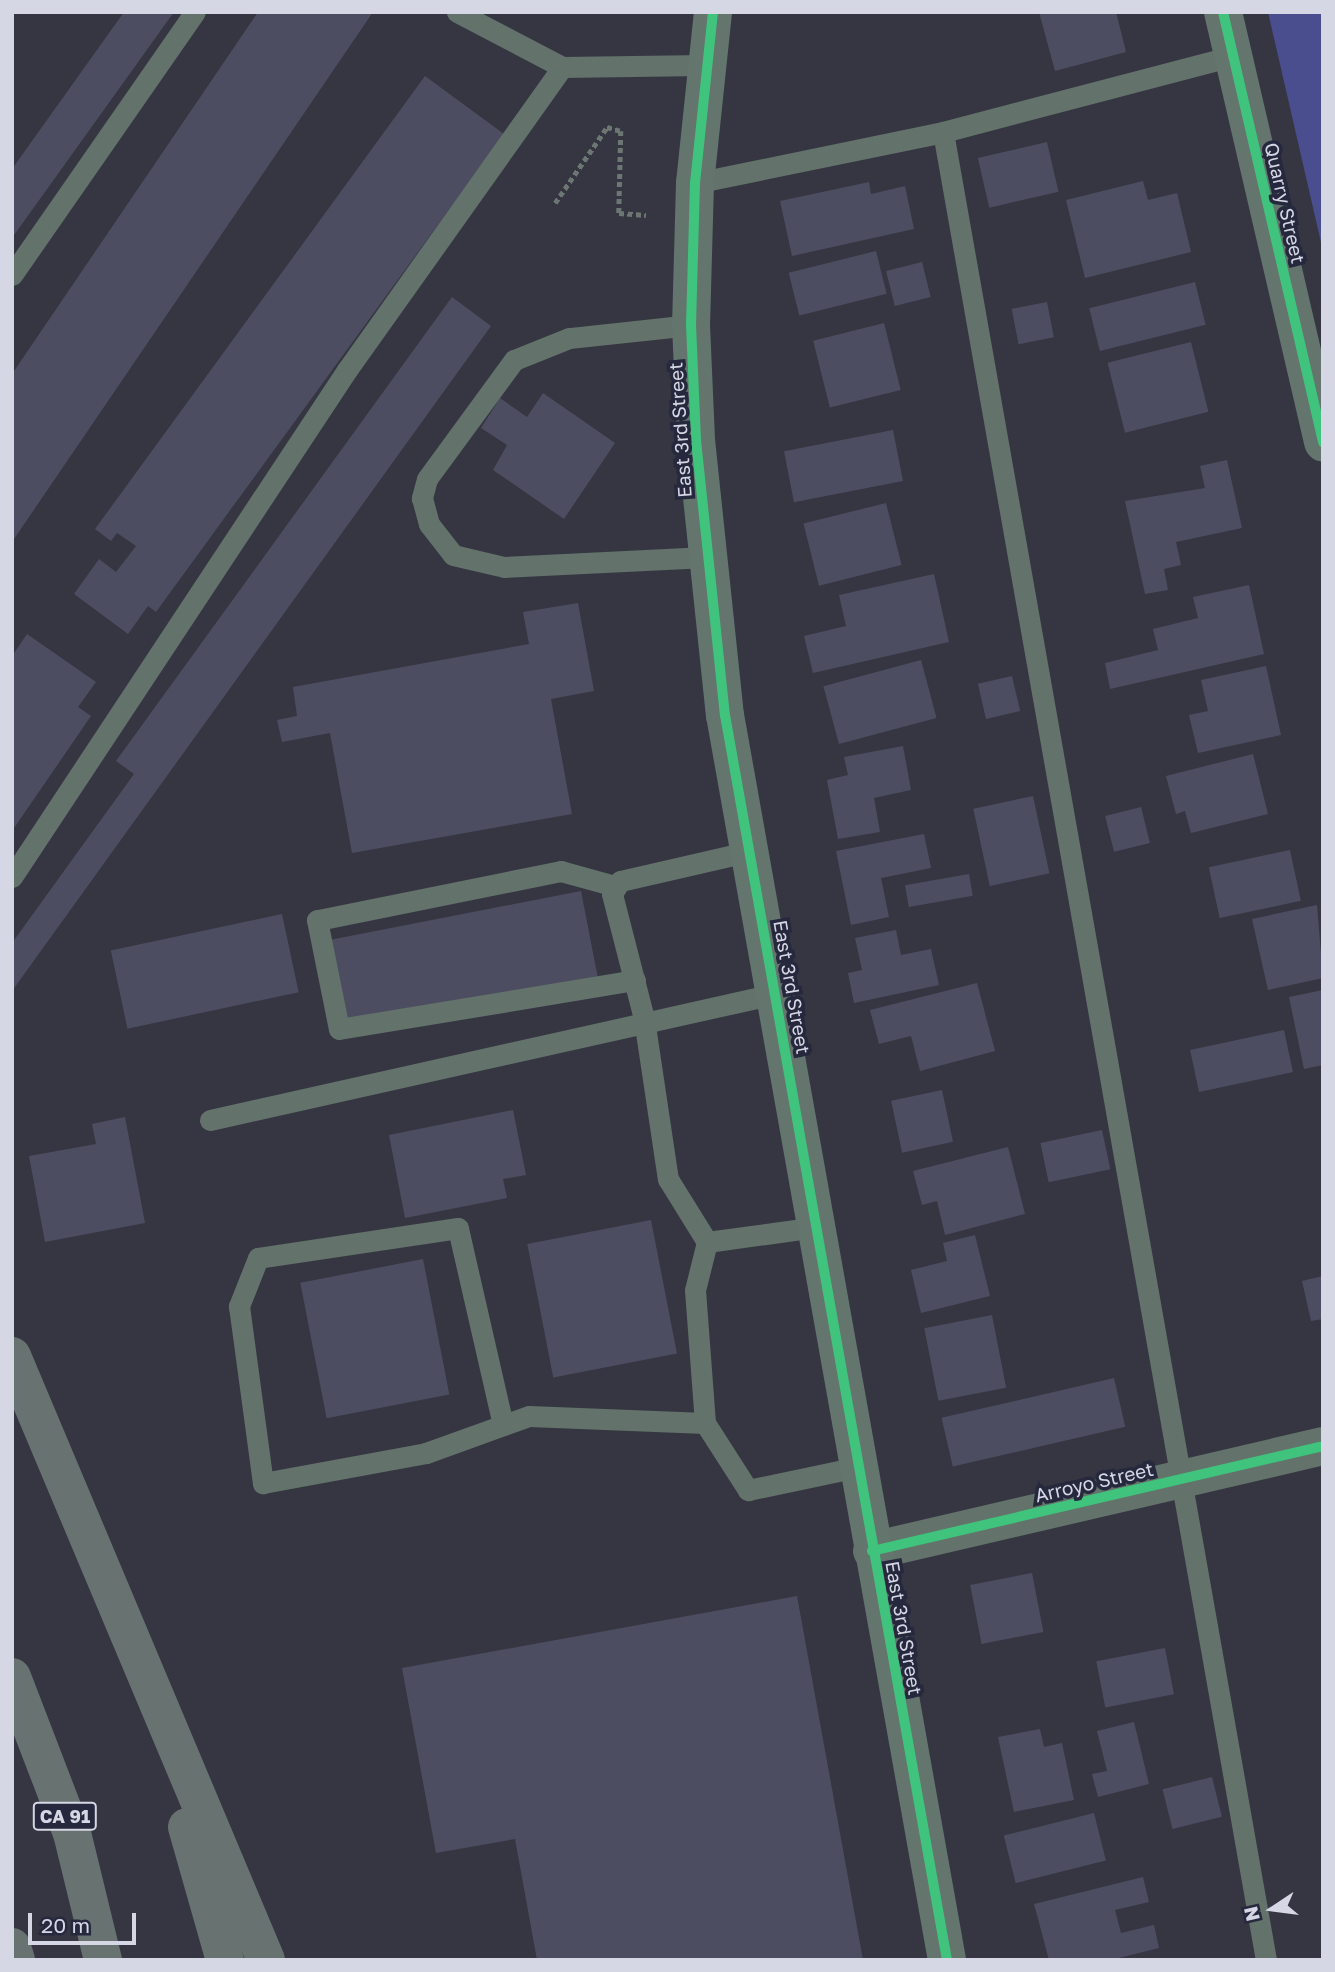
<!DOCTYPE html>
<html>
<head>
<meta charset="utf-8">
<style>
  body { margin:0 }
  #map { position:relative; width:1335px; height:1972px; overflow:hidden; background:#353642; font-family:"Golos Text",sans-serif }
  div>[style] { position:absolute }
  .green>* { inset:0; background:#4b4e8e }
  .building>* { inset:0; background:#4d4d61; transform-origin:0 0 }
  .path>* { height:4.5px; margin-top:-2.25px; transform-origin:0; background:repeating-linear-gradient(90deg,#6c7673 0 5px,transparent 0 8.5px) }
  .lane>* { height:21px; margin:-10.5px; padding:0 10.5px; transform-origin:10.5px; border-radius:10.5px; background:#63726a }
  .street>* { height:38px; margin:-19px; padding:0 19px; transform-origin:19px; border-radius:19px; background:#63726a }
  .secondary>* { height:38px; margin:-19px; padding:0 19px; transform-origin:19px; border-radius:19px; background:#63756d }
  .highway>* { height:38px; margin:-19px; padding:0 19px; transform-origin:19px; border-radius:19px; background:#677271 }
  .cycleway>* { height:10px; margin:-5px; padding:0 5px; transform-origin:5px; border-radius:5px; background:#40c37c }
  span { translate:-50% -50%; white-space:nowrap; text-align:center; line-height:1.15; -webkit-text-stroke:7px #26283d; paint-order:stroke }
  .shield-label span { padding:2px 5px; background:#26283d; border:2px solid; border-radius:5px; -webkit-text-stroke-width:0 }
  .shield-label { font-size:18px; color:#d5d7e4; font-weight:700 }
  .street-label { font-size:19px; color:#d5d7e4 }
  .frame { position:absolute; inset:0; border:14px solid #d5d7e4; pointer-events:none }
  .north { position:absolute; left:1237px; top:1874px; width:70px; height:70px; -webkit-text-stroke:5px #26283d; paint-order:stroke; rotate:257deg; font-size:19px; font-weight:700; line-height:28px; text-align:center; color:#d5d7e4 }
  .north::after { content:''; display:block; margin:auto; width:24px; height:32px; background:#d5d7e4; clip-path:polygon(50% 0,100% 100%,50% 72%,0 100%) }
  .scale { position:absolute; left:28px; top:1913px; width:108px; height:32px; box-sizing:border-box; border:4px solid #d5d7e4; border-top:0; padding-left:9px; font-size:21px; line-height:24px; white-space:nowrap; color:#d5d7e4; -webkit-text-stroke:5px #26283d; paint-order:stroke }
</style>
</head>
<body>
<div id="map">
  <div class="green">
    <i style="clip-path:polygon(1268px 12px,1323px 12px,1323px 251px)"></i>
  </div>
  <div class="building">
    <i style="clip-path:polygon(124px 12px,174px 12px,12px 238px,12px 169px)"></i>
    <i style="clip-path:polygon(258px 12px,373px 12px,12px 542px,12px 374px)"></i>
    <i style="clip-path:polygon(1039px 12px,1116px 12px,1126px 52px,1055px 71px)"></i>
    <i style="clip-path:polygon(425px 76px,504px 134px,156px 612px,148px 606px,128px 634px,74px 594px,99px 559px,116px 572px,136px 546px,117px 533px,111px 541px,95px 529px)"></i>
    <i style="left:1047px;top:142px;width:51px;height:71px;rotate:77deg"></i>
    <i style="clip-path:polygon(1143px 181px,1148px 200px,1177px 193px,1191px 252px,1085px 278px,1066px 200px)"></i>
    <i style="clip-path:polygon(869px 182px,871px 194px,905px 186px,914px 229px,792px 256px,780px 201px)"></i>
    <i style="left:876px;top:251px;width:44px;height:90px;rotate:76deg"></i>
    <i style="left:922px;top:262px;width:36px;height:37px;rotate:76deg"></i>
    <i style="left:1195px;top:282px;width:44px;height:109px;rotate:76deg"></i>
    <i style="clip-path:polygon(452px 297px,491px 326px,12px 991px,12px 943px,134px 774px,116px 761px)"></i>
    <i style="left:1047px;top:302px;width:36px;height:36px;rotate:79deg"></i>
    <i style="left:884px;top:323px;width:69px;height:73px;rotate:76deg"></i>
    <i style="left:1191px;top:342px;width:72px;height:86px;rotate:76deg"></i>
    <i style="clip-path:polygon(543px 393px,615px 443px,564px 519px,493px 470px,507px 445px,481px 428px,500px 398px,527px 417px)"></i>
    <i style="left:893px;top:430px;width:52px;height:111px;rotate:79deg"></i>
    <i style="clip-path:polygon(1227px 460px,1242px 528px,1176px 542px,1181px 565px,1164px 569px,1168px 590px,1145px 594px,1125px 501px,1205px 488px,1200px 466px)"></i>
    <i style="left:886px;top:503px;width:64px;height:85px;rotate:76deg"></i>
    <i style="clip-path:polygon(934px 574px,949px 642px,813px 673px,804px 636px,846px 626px,839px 595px)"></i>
    <i style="clip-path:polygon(1249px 585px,1264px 654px,1110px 689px,1105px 663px,1158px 650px,1153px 629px,1198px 618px,1193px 597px)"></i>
    <i style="clip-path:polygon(578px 603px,594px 691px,551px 699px,572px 814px,352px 853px,330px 733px,282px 742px,277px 720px,297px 716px,293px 687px,529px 644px,523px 612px)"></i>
    <i style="clip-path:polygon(27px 634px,96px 682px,78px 707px,91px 716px,12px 831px,12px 656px)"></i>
    <i style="left:921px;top:660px;width:60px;height:101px;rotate:75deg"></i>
    <i style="clip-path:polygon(1266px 666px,1281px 735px,1198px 753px,1189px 715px,1208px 711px,1201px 680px)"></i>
    <i style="left:1012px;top:676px;width:36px;height:35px;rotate:77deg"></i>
    <i style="clip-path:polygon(903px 746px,911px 790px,874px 798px,880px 832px,838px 839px,827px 780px,848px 775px,844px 757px)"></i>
    <i style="clip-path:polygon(1253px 754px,1268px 814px,1191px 833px,1185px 811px,1176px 814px,1166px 776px)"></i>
    <i style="left:1033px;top:796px;width:79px;height:61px;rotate:78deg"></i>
    <i style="left:1141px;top:807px;width:37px;height:37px;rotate:76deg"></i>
    <i style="clip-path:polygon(924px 834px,931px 868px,881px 878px,889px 917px,851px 925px,836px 851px)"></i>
    <i style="left:1290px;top:850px;width:52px;height:83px;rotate:78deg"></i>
    <i style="left:969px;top:874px;width:22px;height:65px;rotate:80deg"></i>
    <i style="left:581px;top:891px;width:87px;height:255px;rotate:79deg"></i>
    <i style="clip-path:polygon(1317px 905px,1323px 978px,1268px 990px,1252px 919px)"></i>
    <i style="left:282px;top:914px;width:80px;height:175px;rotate:78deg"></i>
    <i style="clip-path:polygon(896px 930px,901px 955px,931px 949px,939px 985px,854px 1003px,848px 973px,862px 970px,855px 938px)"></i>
    <i style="clip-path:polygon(977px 983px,995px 1051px,920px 1071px,911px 1036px,879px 1044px,870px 1010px)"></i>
    <i style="clip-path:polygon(1323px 990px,1323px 1065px,1304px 1069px,1289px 997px)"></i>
    <i style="left:1284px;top:1030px;width:43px;height:96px;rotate:78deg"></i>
    <i style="left:942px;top:1090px;width:53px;height:52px;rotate:78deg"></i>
    <i style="clip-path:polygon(513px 1110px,526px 1175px,503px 1179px,507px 1198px,405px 1218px,389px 1135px)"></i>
    <i style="clip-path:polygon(125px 1117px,145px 1223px,45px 1242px,29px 1156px,96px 1144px,92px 1124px)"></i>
    <i style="left:1102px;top:1130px;width:40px;height:63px;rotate:78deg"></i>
    <i style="clip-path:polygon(1008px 1147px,1025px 1214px,945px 1235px,937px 1201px,922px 1205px,913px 1171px)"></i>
    <i style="left:651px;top:1220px;width:136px;height:126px;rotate:79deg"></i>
    <i style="clip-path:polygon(975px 1235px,990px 1296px,921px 1313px,911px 1270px,947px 1261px,943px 1243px)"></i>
    <i style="left:423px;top:1259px;width:138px;height:125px;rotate:79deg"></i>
    <i style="clip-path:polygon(1323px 1276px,1323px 1319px,1311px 1321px,1302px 1281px)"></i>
    <i style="left:992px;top:1315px;width:74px;height:69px;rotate:79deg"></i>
    <i style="left:1114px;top:1378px;width:50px;height:177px;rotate:77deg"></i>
    <i style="left:1032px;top:1573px;width:60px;height:63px;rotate:79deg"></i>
    <i style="clip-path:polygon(797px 1596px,863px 1960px,537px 1960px,515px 1839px,436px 1853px,402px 1668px)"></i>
    <i style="left:1165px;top:1648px;width:47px;height:70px;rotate:79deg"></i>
    <i style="clip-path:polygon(1134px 1722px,1149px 1784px,1098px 1797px,1092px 1774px,1107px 1771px,1097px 1731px)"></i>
    <i style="clip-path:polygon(1040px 1729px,1044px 1747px,1062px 1743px,1074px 1800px,1014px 1812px,998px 1737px)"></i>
    <i style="left:1212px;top:1777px;width:41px;height:51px;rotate:76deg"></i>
    <i style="left:1094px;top:1813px;width:49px;height:93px;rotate:76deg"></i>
    <i style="clip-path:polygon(1143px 1877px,1149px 1902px,1115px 1910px,1121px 1933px,1154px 1925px,1159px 1948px,1111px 1960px,1049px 1960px,1034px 1904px)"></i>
  </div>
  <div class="path">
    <i style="left:555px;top:203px;width:92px;rotate:-55.6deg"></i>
    <i style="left:607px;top:127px;width:15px;rotate:16deg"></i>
    <i style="left:621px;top:131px;width:82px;rotate:91.4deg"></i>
    <i style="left:619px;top:213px;width:27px;rotate:4deg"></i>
  </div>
  <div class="lane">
    <i style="left:457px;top:12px;width:119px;rotate:27.6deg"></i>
    <i style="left:562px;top:67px;width:142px;rotate:-0.8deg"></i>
    <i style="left:943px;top:132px;width:1856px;rotate:79.98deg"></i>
    <i style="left:695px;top:183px;width:253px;rotate:-11.6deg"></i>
    <i style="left:943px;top:132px;width:300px;rotate:-14.7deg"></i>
    <i style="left:12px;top:275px;width:320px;rotate:-55.2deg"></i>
    <i style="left:691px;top:325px;width:123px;rotate:173.9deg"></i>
    <i style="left:569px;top:338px;width:59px;rotate:158.2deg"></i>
    <i style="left:514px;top:360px;width:147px;rotate:126.2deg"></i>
    <i style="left:427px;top:479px;width:20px;rotate:105deg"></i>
    <i style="left:422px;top:498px;width:27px;rotate:75deg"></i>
    <i style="left:429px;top:524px;width:39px;rotate:52deg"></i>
    <i style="left:453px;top:555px;width:52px;rotate:13.2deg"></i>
    <i style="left:504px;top:567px;width:203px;rotate:-2.8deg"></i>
    <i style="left:751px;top:851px;width:134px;rotate:167.1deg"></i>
    <i style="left:620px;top:881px;width:15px;rotate:122deg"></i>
    <i style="left:612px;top:894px;width:129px;rotate:75.6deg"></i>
    <i style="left:644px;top:1019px;width:162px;rotate:81.5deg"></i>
    <i style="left:668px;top:1179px;width:74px;rotate:58.2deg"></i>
    <i style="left:707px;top:1242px;width:111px;rotate:-7.8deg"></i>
    <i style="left:12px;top:877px;width:608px;rotate:-56.55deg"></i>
    <i style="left:347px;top:370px;width:372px;rotate:-54.6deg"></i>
    <i style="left:615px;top:886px;width:56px;rotate:-164.5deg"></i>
    <i style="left:561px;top:871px;width:249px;rotate:168.6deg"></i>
    <i style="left:317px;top:920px;width:111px;rotate:78.6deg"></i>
    <i style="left:339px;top:1029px;width:300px;rotate:-9.4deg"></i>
    <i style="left:210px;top:1120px;width:578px;rotate:-12.59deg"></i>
    <i style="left:707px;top:1242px;width:49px;rotate:104deg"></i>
    <i style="left:695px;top:1290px;width:133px;rotate:85.7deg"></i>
    <i style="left:705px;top:1423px;width:80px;rotate:57.3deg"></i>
    <i style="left:748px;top:1490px;width:112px;rotate:-11.8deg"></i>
    <i style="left:503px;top:1425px;width:202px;rotate:-102.9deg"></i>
    <i style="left:458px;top:1228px;width:202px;rotate:171.5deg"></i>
    <i style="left:258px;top:1258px;width:52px;rotate:111.6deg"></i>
    <i style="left:239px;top:1306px;width:179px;rotate:82.3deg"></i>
    <i style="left:263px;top:1483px;width:166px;rotate:-10.4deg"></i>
    <i style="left:426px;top:1453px;width:109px;rotate:-19.8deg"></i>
    <i style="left:529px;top:1416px;width:176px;rotate:2.3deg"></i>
  </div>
  <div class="street">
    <i style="left:872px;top:1551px;width:463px;rotate:-13.1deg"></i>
  </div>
  <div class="secondary">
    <i style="left:713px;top:12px;width:172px;rotate:96deg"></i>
    <i style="left:695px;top:183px;width:142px;rotate:91.6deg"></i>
    <i style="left:691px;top:325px;width:115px;rotate:87.5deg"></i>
    <i style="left:696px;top:440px;width:277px;rotate:84deg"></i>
    <i style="left:725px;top:715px;width:1265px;rotate:79.89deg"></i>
    <i style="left:1223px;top:12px;width:442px;rotate:76.9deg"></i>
  </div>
  <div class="highway">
    <i style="left:12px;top:1356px;width:655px;rotate:67.19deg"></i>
    <i style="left:12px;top:1677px;width:167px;rotate:69deg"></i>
    <i style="left:72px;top:1833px;width:131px;rotate:76.3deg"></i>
    <i style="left:187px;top:1827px;width:138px;rotate:74.1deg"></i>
    <i style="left:12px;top:1947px;width:14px;rotate:73deg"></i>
  </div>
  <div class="cycleway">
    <i style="left:713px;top:12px;width:172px;rotate:96deg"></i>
    <i style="left:695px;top:183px;width:142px;rotate:91.6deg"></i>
    <i style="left:691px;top:325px;width:115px;rotate:87.5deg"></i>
    <i style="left:696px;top:440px;width:277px;rotate:84deg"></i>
    <i style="left:725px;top:715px;width:1265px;rotate:79.89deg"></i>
    <i style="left:1223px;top:12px;width:442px;rotate:76.9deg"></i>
    <i style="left:872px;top:1551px;width:463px;rotate:-13.1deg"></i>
  </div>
  <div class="shield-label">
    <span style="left:65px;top:1816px">CA 91</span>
  </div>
  <div class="street-label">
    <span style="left:1285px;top:203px;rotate:77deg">Quarry Street</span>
    <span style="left:680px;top:430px;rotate:-94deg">East 3rd Street</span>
    <span style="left:792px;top:987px;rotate:80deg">East 3rd Street</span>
    <span style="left:1094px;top:1482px;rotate:-13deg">Arroyo Street</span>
    <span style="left:904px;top:1628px;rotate:80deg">East 3rd Street</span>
  </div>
  <div class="frame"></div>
  <div class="north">N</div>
  <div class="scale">20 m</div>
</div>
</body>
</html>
